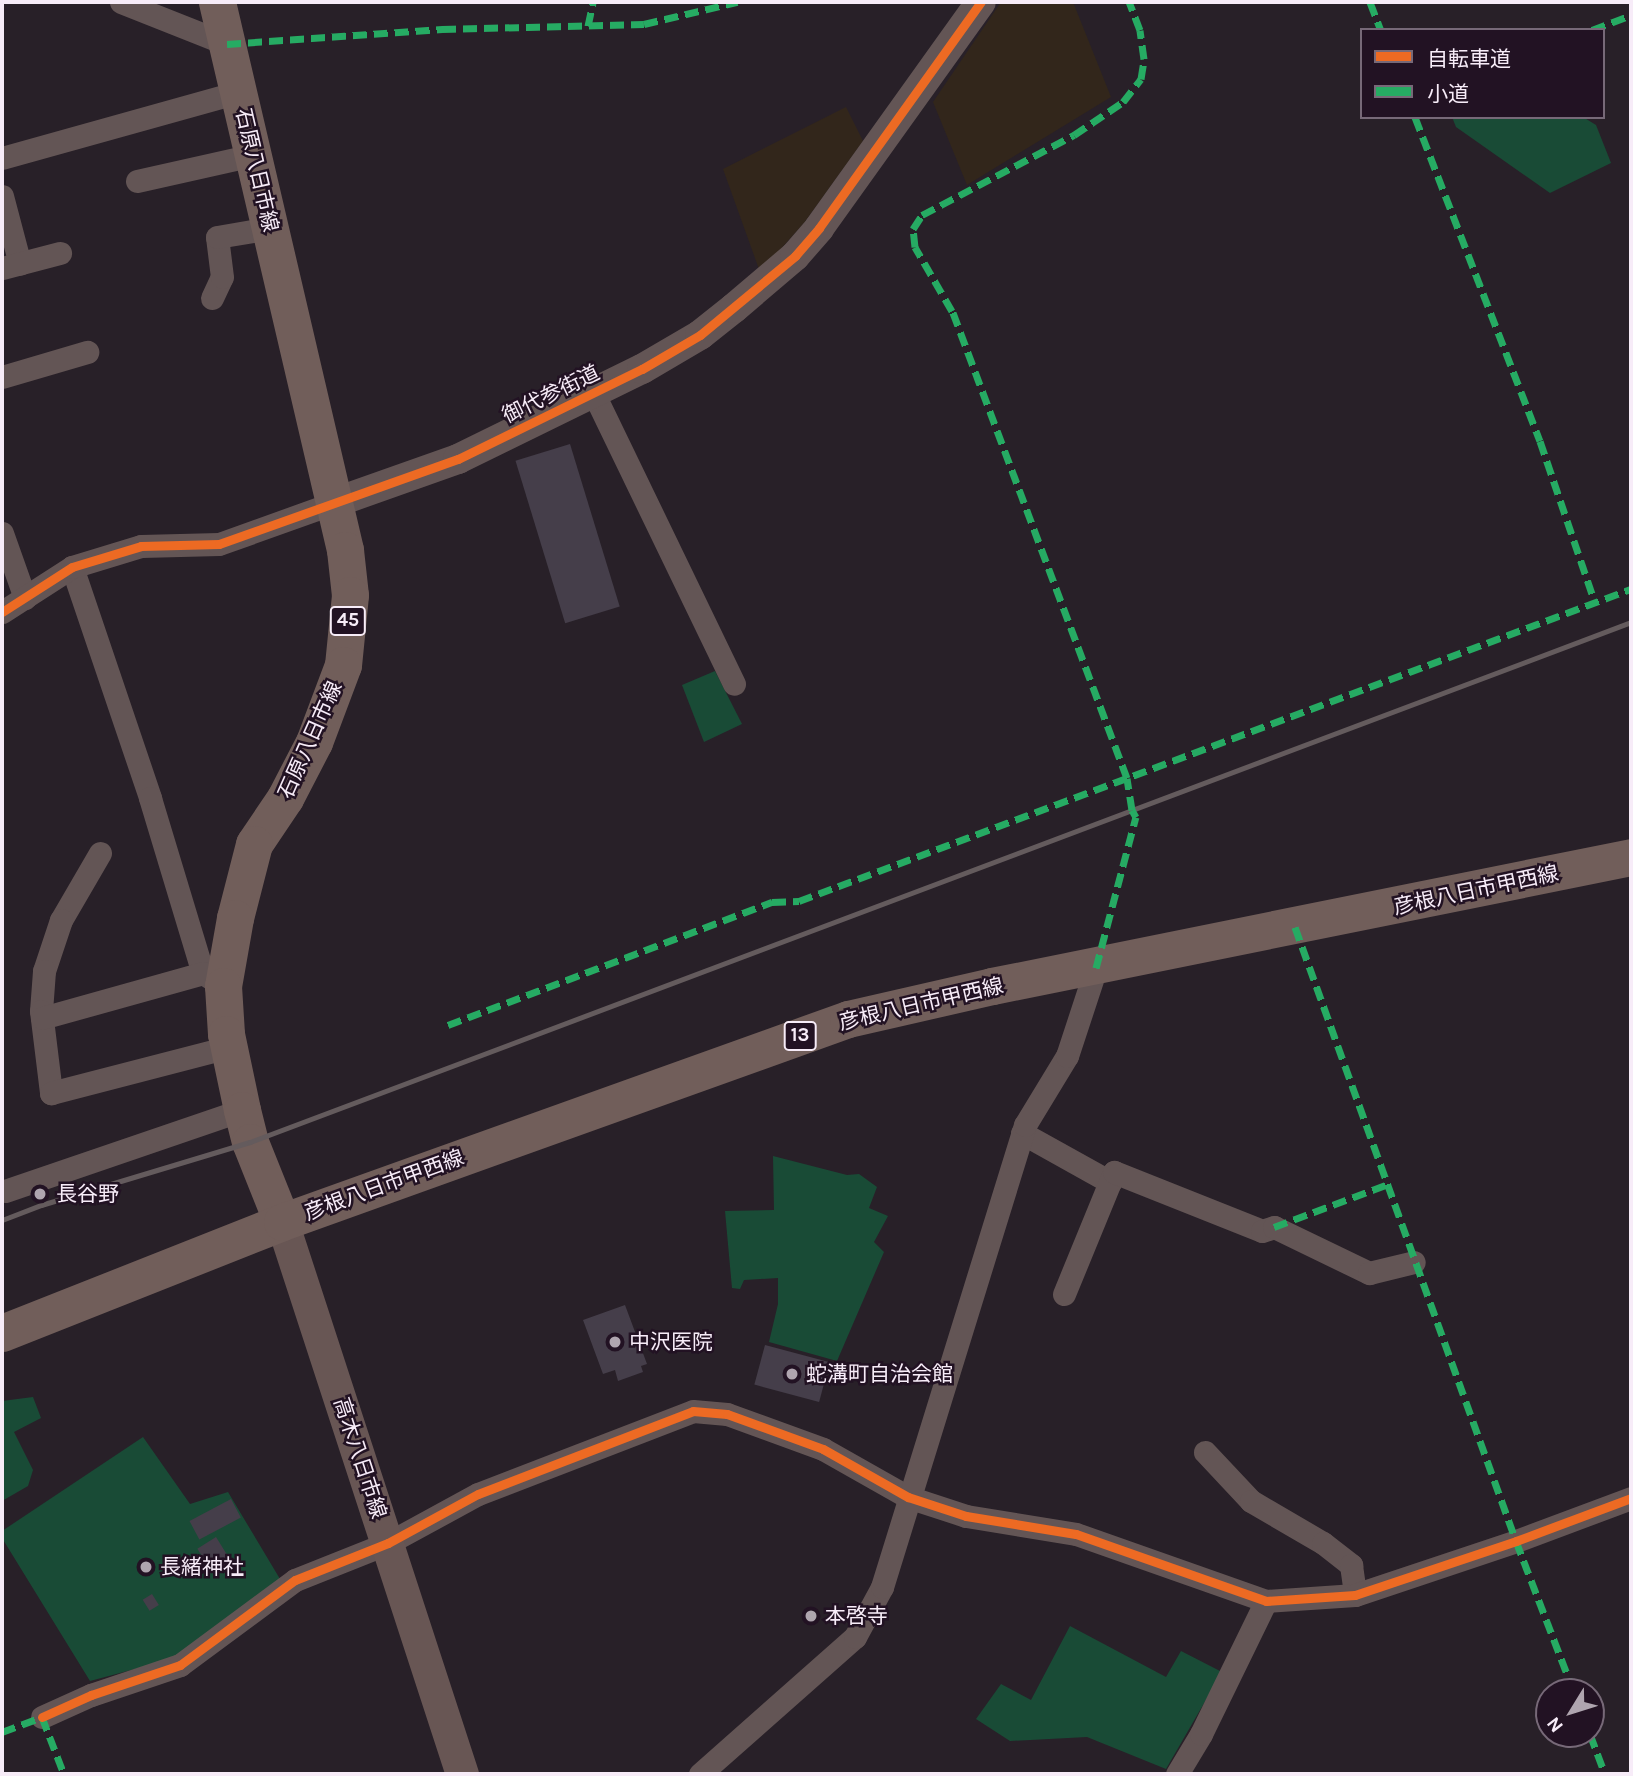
<!DOCTYPE html>
<html>
<head>
<meta charset="utf-8">
<style>
  body { margin:0 }
  #map { position:relative; width:1633px; height:1776px; overflow:hidden; background:#282028; font-family:Karla,"Noto Sans JP",sans-serif }
  div>[style] { position:absolute }
  .industrial>* { inset:0; background:#32261b }
  .green>* { inset:0; background:#194b36 }
  .building>* { inset:0; background:#453e4a; transform-origin:0 0 }
  .minor>* { height:23px; margin:-11.5px; padding:0 11.5px; transform-origin:11.5px; border-radius:11.5px; background:#635555 }
  .tertiary>* { height:30px; margin:-15px; padding:0 15px; transform-origin:15px; border-radius:15px; background:#635555 }
  .secondary>* { height:33px; margin:-16.5px; padding:0 16.5px; transform-origin:16.5px; border-radius:16.5px; background:#685654 }
  .primary>* { height:37px; margin:-18.5px; padding:0 18.5px; transform-origin:18.5px; border-radius:18.5px; background:#715e5a }
  .rail>* { height:5px; margin:-2.5px; padding:0 2.5px; transform-origin:2.5px; border-radius:2.5px; background:#645b5d }
  .quiet>* { height:7px; margin-top:-3.5px; transform-origin:0; background:repeating-linear-gradient(90deg,#26ab63 0 14px,transparent 0 21px) }
  .cycleway>* { height:9px; margin:-4.5px; padding:0 4.5px; transform-origin:4.5px; border-radius:4.5px; background:#ed6a23 }
  .dots>* { width:19px; height:19px; translate:-50% -50%; box-sizing:border-box; border:4px solid #221223; border-radius:50% }
  span { translate:-50% -50%; white-space:nowrap; text-align:center; line-height:1.15; -webkit-text-stroke:5px #221223; paint-order:stroke }
  .shield-label span { padding:2px 5px; background:#221223; border:2px solid; border-radius:5px; -webkit-text-stroke-width:0 }
  .shield-label { font-size:19px; color:#f7ecf8; font-weight:700 }
  .street-label { font-size:21px; color:#f7ecf8 }
  .poi-label { font-size:21px; color:#f7ecf8 }
  .left { translate:0 -50%; text-align:left }
  .frame { position:absolute; inset:0; border:4px solid #f7ecf8; pointer-events:none }
  .legend { position:absolute; left:1360px; top:28px; width:245px; height:91px; box-sizing:border-box; background:#221223; border:2px solid #776978; margin:0; padding:9px 12px; list-style:none; font-size:21px; color:#f7ecf8 }
  .legend li { display:flex; align-items:center; gap:14px; height:35px }
  .legend b { width:35px; border:2px solid #776978 }
  .north { position:absolute; left:1535px; top:1678px; width:70px; height:70px; box-sizing:border-box; background:#221223; border:2px solid #776978; border-radius:50%; rotate:232deg; font-size:19px; font-weight:700; line-height:28px; text-align:center; color:#f7ecf8 }
  .north::after { content:''; display:block; margin:auto; width:24px; height:32px; background:#afa5af; clip-path:polygon(50% 0,100% 100%,50% 72%,0 100%) }
</style>
</head>
<body>
<div id="map">
  <div class="industrial">
    <i style="clip-path:polygon(1001px 2px,1073px 2px,1111px 97px,967px 185px,933px 102px)"></i>
    <i style="clip-path:polygon(846px 107px,863px 141px,804px 223px,760px 272px,723px 169px)"></i>
  </div>
  <div class="green">
    <i style="clip-path:polygon(1452px 117px,1583px 117px,1596px 125px,1611px 163px,1550px 193px,1456px 127px)"></i>
    <i style="clip-path:polygon(715px 671px,742px 724px,704px 742px,682px 685px)"></i>
    <i style="clip-path:polygon(773px 1156px,847px 1175px,859px 1174px,877px 1187px,869px 1208px,888px 1216px,874px 1242px,884px 1252px,837px 1361px,769px 1342px,778px 1304px,778px 1278px,744px 1280px,740px 1289px,732px 1288px,725px 1211px,774px 1210px)"></i>
    <i style="clip-path:polygon(33px 1397px,41px 1418px,14px 1432px,33px 1470px,28px 1486px,2px 1501px,2px 1401px)"></i>
    <i style="clip-path:polygon(143px 1437px,190px 1504px,228px 1492px,280px 1579px,180px 1657px,90px 1681px,2px 1538px,2px 1531px)"></i>
    <i style="clip-path:polygon(1070px 1626px,1166px 1677px,1181px 1651px,1222px 1672px,1166px 1769px,1087px 1737px,1010px 1741px,976px 1719px,1001px 1684px,1031px 1700px)"></i>
  </div>
  <div class="building">
    <i style="left:570px;top:444px;width:170px;height:57px;rotate:73deg"></i>
    <i style="clip-path:polygon(625px 1305px,647px 1364px,641px 1366px,643px 1372px,618px 1381px,615px 1370px,603px 1374px,583px 1320px)"></i>
    <i style="left:765px;top:1345px;width:67px;height:41px;rotate:15deg"></i>
    <i style="left:231px;top:1499px;width:21px;height:47px;rotate:62deg"></i>
    <i style="left:216px;top:1537px;width:32px;height:22px;rotate:58deg"></i>
    <i style="left:152px;top:1594px;width:13px;height:11px;rotate:58deg"></i>
  </div>
  <div class="minor">
    <i style="left:121px;top:2px;width:114px;rotate:21.6deg"></i>
    <i style="left:2px;top:158px;width:246px;rotate:-15.6deg"></i>
    <i style="left:137px;top:181px;width:119px;rotate:-12.6deg"></i>
    <i style="left:2px;top:196px;width:70px;rotate:75.2deg"></i>
    <i style="left:2px;top:268px;width:60px;rotate:-14.5deg"></i>
    <i style="left:212px;top:298px;width:23px;rotate:-65deg"></i>
    <i style="left:222px;top:277px;width:40px;rotate:-97.1deg"></i>
    <i style="left:217px;top:237px;width:54px;rotate:-9.6deg"></i>
    <i style="left:2px;top:377px;width:89px;rotate:-16.4deg"></i>
    <i style="left:593px;top:392px;width:324px;rotate:64.2deg"></i>
    <i style="left:2px;top:533px;width:69px;rotate:70.5deg"></i>
    <i style="left:72px;top:567px;width:244px;rotate:71.3deg"></i>
    <i style="left:150px;top:798px;width:183px;rotate:73.2deg"></i>
    <i style="left:203px;top:973px;width:24px;rotate:33deg"></i>
    <i style="left:2px;top:612px;width:83px;rotate:-32.7deg"></i>
    <i style="left:72px;top:567px;width:72px;rotate:-16.9deg"></i>
    <i style="left:141px;top:546px;width:78px;rotate:-1.5deg"></i>
    <i style="left:219px;top:544px;width:119px;rotate:-19.7deg"></i>
    <i style="left:100px;top:853px;width:78px;rotate:120.2deg"></i>
    <i style="left:61px;top:920px;width:54px;rotate:108.4deg"></i>
    <i style="left:44px;top:971px;width:40px;rotate:94.3deg"></i>
    <i style="left:41px;top:1011px;width:83px;rotate:83deg"></i>
    <i style="left:51px;top:1093px;width:184px;rotate:-14.5deg"></i>
    <i style="left:42px;top:1018px;width:167px;rotate:-15.6deg"></i>
    <i style="left:1022px;top:1133px;width:101px;rotate:29.1deg"></i>
    <i style="left:5px;top:1191px;width:250px;rotate:-18.9deg"></i>
    <i style="left:1064px;top:1294px;width:132px;rotate:-67.7deg"></i>
    <i style="left:1114px;top:1172px;width:159px;rotate:21.7deg"></i>
    <i style="left:1262px;top:1231px;width:13px;rotate:-18deg"></i>
    <i style="left:1274px;top:1227px;width:106px;rotate:25.8deg"></i>
    <i style="left:1369px;top:1273px;width:46px;rotate:-13.7deg"></i>
    <i style="left:1205px;top:1452px;width:67px;rotate:46.8deg"></i>
    <i style="left:1251px;top:1501px;width:83px;rotate:30.3deg"></i>
    <i style="left:1323px;top:1543px;width:36px;rotate:38deg"></i>
    <i style="left:1351px;top:1565px;width:30px;rotate:82deg"></i>
    <i style="left:42px;top:1717px;width:54px;rotate:-24.2deg"></i>
    <i style="left:91px;top:1695px;width:94px;rotate:-18.6deg"></i>
    <i style="left:180px;top:1665px;width:143px;rotate:-36.5deg"></i>
    <i style="left:295px;top:1580px;width:100px;rotate:-21.7deg"></i>
    <i style="left:388px;top:1543px;width:102px;rotate:-28.6deg"></i>
    <i style="left:478px;top:1494px;width:230px;rotate:-21.1deg"></i>
    <i style="left:693px;top:1411px;width:34px;rotate:5deg"></i>
    <i style="left:727px;top:1414px;width:102px;rotate:20deg"></i>
    <i style="left:823px;top:1449px;width:98px;rotate:29.5deg"></i>
    <i style="left:908px;top:1497px;width:61px;rotate:18.1deg"></i>
    <i style="left:966px;top:1516px;width:111px;rotate:9.3deg"></i>
    <i style="left:1076px;top:1534px;width:201px;rotate:19.4deg"></i>
    <i style="left:1266px;top:1601px;width:89px;rotate:-3.9deg"></i>
    <i style="left:1355px;top:1595px;width:170px;rotate:-18.5deg"></i>
    <i style="left:1516px;top:1541px;width:123px;rotate:-20.5deg"></i>
    <i style="left:700px;top:1774px;width:207px;rotate:-41.5deg"></i>
    <i style="left:855px;top:1637px;width:57px;rotate:-61.6deg"></i>
    <i style="left:882px;top:1587px;width:484px;rotate:-72.8deg"></i>
    <i style="left:1025px;top:1125px;width:81px;rotate:-58.7deg"></i>
    <i style="left:1067px;top:1056px;width:93px;rotate:-71.8deg"></i>
    <i style="left:1177px;top:1774px;width:47px;rotate:-59deg"></i>
    <i style="left:1201px;top:1734px;width:148px;rotate:-64deg"></i>
  </div>
  <div class="tertiary">
    <i style="left:331px;top:504px;width:135px;rotate:-19.5deg"></i>
    <i style="left:458px;top:459px;width:205px;rotate:-26.1deg"></i>
    <i style="left:642px;top:369px;width:67px;rotate:-30.4deg"></i>
    <i style="left:700px;top:335px;width:43px;rotate:-38.5deg"></i>
    <i style="left:734px;top:308px;width:80px;rotate:-40.4deg"></i>
    <i style="left:795px;top:256px;width:37px;rotate:-49deg"></i>
    <i style="left:819px;top:228px;width:278px;rotate:-54.4deg"></i>
  </div>
  <div class="secondary">
    <i style="left:282px;top:1222px;width:581px;rotate:71.94deg"></i>
  </div>
  <div class="primary">
    <i style="left:217px;top:2px;width:563px;rotate:76.85deg"></i>
    <i style="left:345px;top:550px;width:45px;rotate:83.7deg"></i>
    <i style="left:350px;top:595px;width:70px;rotate:95.7deg"></i>
    <i style="left:343px;top:665px;width:82px;rotate:110.6deg"></i>
    <i style="left:314px;top:742px;width:63px;rotate:117.4deg"></i>
    <i style="left:285px;top:798px;width:55px;rotate:124deg"></i>
    <i style="left:254px;top:844px;width:76px;rotate:104.4deg"></i>
    <i style="left:235px;top:918px;width:69px;rotate:100deg"></i>
    <i style="left:223px;top:986px;width:48px;rotate:86.4deg"></i>
    <i style="left:226px;top:1034px;width:78px;rotate:78.1deg"></i>
    <i style="left:242px;top:1110px;width:33px;rotate:76deg"></i>
    <i style="left:250px;top:1142px;width:86px;rotate:68.2deg"></i>
    <i style="left:2px;top:1333px;width:301px;rotate:-21.6deg"></i>
    <i style="left:282px;top:1222px;width:601px;rotate:-19.73deg"></i>
    <i style="left:848px;top:1019px;width:148px;rotate:-12.9deg"></i>
    <i style="left:992px;top:986px;width:652px;rotate:-11.41deg"></i>
  </div>
  <div class="rail">
    <i style="left:2px;top:1220px;width:42px;rotate:-21deg"></i>
    <i style="left:41px;top:1205px;width:218px;rotate:-16.8deg"></i>
    <i style="left:250px;top:1142px;width:1476px;rotate:-20.63deg"></i>
  </div>
  <div class="quiet">
    <i style="left:1370px;top:2px;width:30px;rotate:69deg"></i>
    <i style="left:588px;top:26px;width:25px;rotate:-78deg"></i>
    <i style="left:1592px;top:30px;width:40px;rotate:-21deg"></i>
    <i style="left:227px;top:44px;width:216px;rotate:-4deg"></i>
    <i style="left:442px;top:29px;width:202px;rotate:-1.4deg"></i>
    <i style="left:644px;top:24px;width:96px;rotate:-13.3deg"></i>
    <i style="left:1415px;top:117px;width:347px;rotate:68.9deg"></i>
    <i style="left:1540px;top:441px;width:171px;rotate:71.2deg"></i>
    <i style="left:1295px;top:927px;width:653px;rotate:70.2deg"></i>
    <i style="left:1516px;top:1541px;width:162px;rotate:69deg"></i>
    <i style="left:1096px;top:968px;width:156px;rotate:-75.2deg"></i>
    <i style="left:1136px;top:817px;width:8px;rotate:-120deg"></i>
    <i style="left:1132px;top:810px;width:32px;rotate:-99deg"></i>
    <i style="left:1127px;top:778px;width:499px;rotate:-110.5deg"></i>
    <i style="left:952px;top:311px;width:74px;rotate:-120deg"></i>
    <i style="left:915px;top:247px;width:18px;rotate:-96deg"></i>
    <i style="left:913px;top:229px;width:17px;rotate:-57deg"></i>
    <i style="left:922px;top:215px;width:172px;rotate:-27.8deg"></i>
    <i style="left:1074px;top:135px;width:59px;rotate:-34deg"></i>
    <i style="left:1123px;top:102px;width:29px;rotate:-52deg"></i>
    <i style="left:1141px;top:79px;width:20px;rotate:-81deg"></i>
    <i style="left:1144px;top:59px;width:29px;rotate:-98deg"></i>
    <i style="left:1140px;top:30px;width:30px;rotate:-111deg"></i>
    <i style="left:448px;top:1025px;width:347px;rotate:-20.8deg"></i>
    <i style="left:772px;top:902px;width:27px;rotate:-2deg"></i>
    <i style="left:799px;top:901px;width:889px;rotate:-20.56deg"></i>
    <i style="left:1274px;top:1227px;width:120px;rotate:-20.6deg"></i>
    <i style="left:2px;top:1732px;width:43px;rotate:-20.6deg"></i>
    <i style="left:42px;top:1717px;width:61px;rotate:68.9deg"></i>
    <i style="left:1590px;top:1734px;width:43px;rotate:69.4deg"></i>
  </div>
  <div class="cycleway">
    <i style="left:2px;top:612px;width:83px;rotate:-32.7deg"></i>
    <i style="left:72px;top:567px;width:72px;rotate:-16.9deg"></i>
    <i style="left:141px;top:546px;width:78px;rotate:-1.5deg"></i>
    <i style="left:219px;top:544px;width:254px;rotate:-19.6deg"></i>
    <i style="left:458px;top:459px;width:205px;rotate:-26.1deg"></i>
    <i style="left:642px;top:369px;width:67px;rotate:-30.4deg"></i>
    <i style="left:700px;top:335px;width:124px;rotate:-39.7deg"></i>
    <i style="left:795px;top:256px;width:37px;rotate:-49deg"></i>
    <i style="left:819px;top:228px;width:278px;rotate:-54.4deg"></i>
    <i style="left:42px;top:1717px;width:54px;rotate:-24.2deg"></i>
    <i style="left:91px;top:1695px;width:94px;rotate:-18.6deg"></i>
    <i style="left:180px;top:1665px;width:143px;rotate:-36.5deg"></i>
    <i style="left:295px;top:1580px;width:100px;rotate:-21.7deg"></i>
    <i style="left:388px;top:1543px;width:102px;rotate:-28.6deg"></i>
    <i style="left:478px;top:1494px;width:230px;rotate:-21.1deg"></i>
    <i style="left:693px;top:1411px;width:34px;rotate:5deg"></i>
    <i style="left:727px;top:1414px;width:102px;rotate:20deg"></i>
    <i style="left:823px;top:1449px;width:98px;rotate:29.5deg"></i>
    <i style="left:908px;top:1497px;width:61px;rotate:18.1deg"></i>
    <i style="left:966px;top:1516px;width:111px;rotate:9.3deg"></i>
    <i style="left:1076px;top:1534px;width:201px;rotate:19.4deg"></i>
    <i style="left:1266px;top:1601px;width:89px;rotate:-3.9deg"></i>
    <i style="left:1355px;top:1595px;width:170px;rotate:-18.5deg"></i>
    <i style="left:1516px;top:1541px;width:123px;rotate:-20.5deg"></i>
  </div>
  <div class="dots">
    <i style="left:40px;top:1194px;background:#afa5af"></i>
    <i style="left:615px;top:1342px;background:#afa5af"></i>
    <i style="left:792px;top:1374px;background:#afa5af"></i>
    <i style="left:146px;top:1567px;background:#afa5af"></i>
    <i style="left:811px;top:1616px;background:#afa5af"></i>
  </div>
  <div class="shield-label">
    <span style="left:348px;top:621px">45</span>
    <span style="left:800px;top:1036px">13</span>
  </div>
  <div class="street-label">
    <span style="left:257px;top:170px;rotate:77deg">石原八日市線</span>
    <span style="left:551px;top:394px;rotate:-26deg">御代参街道</span>
    <span style="left:310px;top:740px;rotate:-66deg">石原八日市線</span>
    <span style="left:1476px;top:890px;rotate:-12deg">彦根八日市甲西線</span>
    <span style="left:921px;top:1004px;rotate:-13deg">彦根八日市甲西線</span>
    <span style="left:384px;top:1185px;rotate:-20deg">彦根八日市甲西線</span>
    <span style="left:360px;top:1458px;rotate:72deg">高木八日市線</span>
  </div>
  <div class="poi-label">
    <span class="left" style="left:56px;top:1194px">長谷野</span>
    <span class="left" style="left:629px;top:1342px">中沢医院</span>
    <span class="left" style="left:806px;top:1374px">蛇溝町自治会館</span>
    <span class="left" style="left:160px;top:1567px">長緒神社</span>
    <span class="left" style="left:825px;top:1616px">本啓寺</span>
  </div>
  <div class="frame"></div>
  <ul class="legend">
  <li><b style="height:9px;background:#ed6a23"></b>自転車道</li>
  <li><b style="height:9px;background:#26ab63"></b>小道</li>
  </ul>
  <div class="north">N</div>
</div>
</body>
</html>
